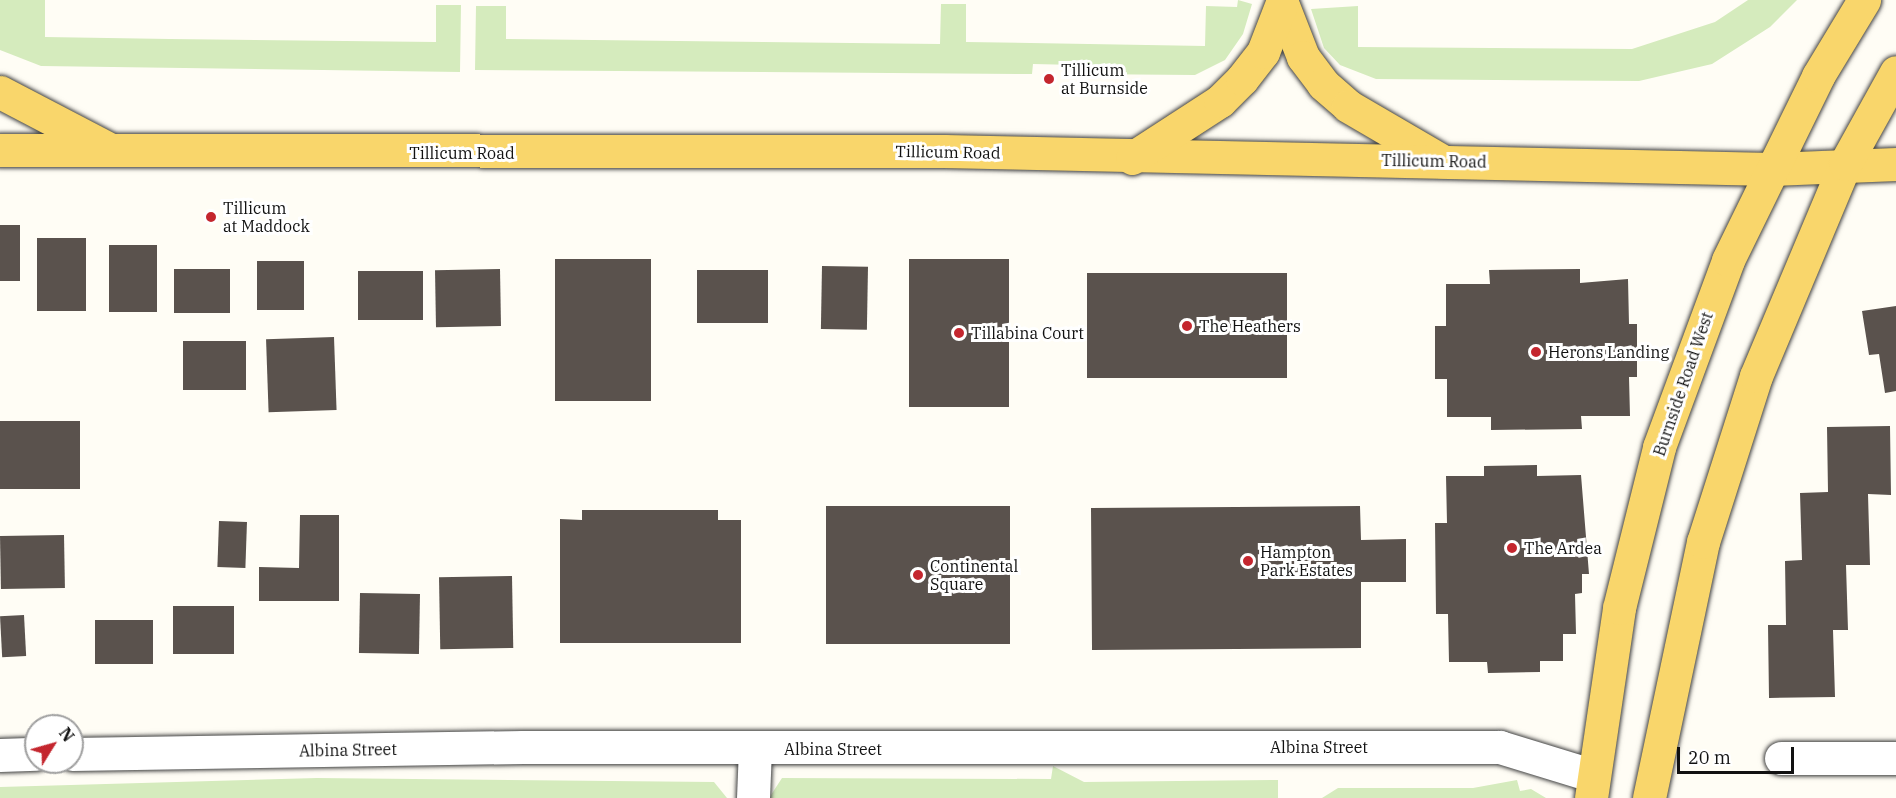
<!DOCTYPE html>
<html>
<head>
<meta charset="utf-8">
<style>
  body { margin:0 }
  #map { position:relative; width:1896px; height:798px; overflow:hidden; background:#fffdf5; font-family:"IBM Plex Serif",serif }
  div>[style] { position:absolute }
  .green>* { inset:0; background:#d5ebbd }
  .building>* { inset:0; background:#5a524d; transform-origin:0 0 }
  .roads { filter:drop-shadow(0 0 2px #444) drop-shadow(0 0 2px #444) }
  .minor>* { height:33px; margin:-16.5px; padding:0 16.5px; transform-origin:16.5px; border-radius:16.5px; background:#fff }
  .major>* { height:33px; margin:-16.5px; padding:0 16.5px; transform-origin:16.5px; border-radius:16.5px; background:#f9d66b }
  .dots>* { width:16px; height:16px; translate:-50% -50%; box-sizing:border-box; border:3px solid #fff; border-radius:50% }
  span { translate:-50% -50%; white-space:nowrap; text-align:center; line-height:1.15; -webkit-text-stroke:6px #fff; paint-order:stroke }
  .poi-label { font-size:16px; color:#111 }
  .left { translate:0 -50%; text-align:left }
  .street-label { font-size:16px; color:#111 }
  .north { position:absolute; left:24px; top:714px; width:60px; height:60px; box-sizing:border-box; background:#fff; border:2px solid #a0a0a0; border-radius:50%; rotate:53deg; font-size:16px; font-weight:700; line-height:24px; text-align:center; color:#111 }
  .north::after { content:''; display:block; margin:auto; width:21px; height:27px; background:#c4262e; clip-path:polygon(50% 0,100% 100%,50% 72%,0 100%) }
  .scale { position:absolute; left:1677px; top:747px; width:117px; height:27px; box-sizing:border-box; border:3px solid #111; border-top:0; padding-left:8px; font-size:18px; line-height:21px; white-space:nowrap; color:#111; -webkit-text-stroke:4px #fff; paint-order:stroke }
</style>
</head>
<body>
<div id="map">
  <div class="green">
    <i style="clip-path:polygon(0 0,45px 0,45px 37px,170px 39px,436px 42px,436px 5px,461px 5px,460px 72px,41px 66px,0 50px)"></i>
    <i style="clip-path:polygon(1238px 0,1252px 4px,1243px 34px,1225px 60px,1195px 75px,1077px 74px,1077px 65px,1033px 64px,1032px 74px,475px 70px,476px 6px,506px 6px,506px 39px,940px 44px,941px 4px,966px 4px,966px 42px,1205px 46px,1206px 6px,1237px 7px)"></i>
    <i style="clip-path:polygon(1748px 0,1797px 0,1770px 27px,1712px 64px,1639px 81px,1376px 79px,1340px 65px,1324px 48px,1311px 9px,1358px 6px,1358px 47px,1632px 49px,1715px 22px)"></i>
    <i style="clip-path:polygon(1053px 766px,1084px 782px,1278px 780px,1278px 798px,769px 798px,782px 778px,1051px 779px)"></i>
    <i style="clip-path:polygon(317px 778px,714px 782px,727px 798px,0 798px,0 787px)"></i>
    <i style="clip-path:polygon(1517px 780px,1520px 791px,1531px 789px,1546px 798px,1322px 798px,1338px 788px,1473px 788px)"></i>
  </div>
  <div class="building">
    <i style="left:0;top:225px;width:20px;height:56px"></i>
    <i style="left:37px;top:238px;width:49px;height:73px"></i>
    <i style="left:109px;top:245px;width:48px;height:67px"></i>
    <i style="left:555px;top:259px;width:96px;height:142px"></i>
    <i style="left:1009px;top:259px;width:148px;height:100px;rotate:90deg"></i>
    <i style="left:257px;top:261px;width:47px;height:49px"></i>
    <i style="left:822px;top:266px;width:46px;height:63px;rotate:1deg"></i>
    <i style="left:174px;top:269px;width:56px;height:44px"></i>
    <i style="left:500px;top:269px;width:57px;height:65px;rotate:89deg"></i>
    <i style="clip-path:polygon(1580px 269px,1580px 283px,1628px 279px,1629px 324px,1637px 324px,1637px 377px,1629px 377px,1630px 416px,1581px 416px,1582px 429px,1491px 430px,1491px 417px,1447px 417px,1447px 379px,1435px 379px,1435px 326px,1446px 326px,1446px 284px,1490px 284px,1489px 270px)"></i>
    <i style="left:768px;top:270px;width:53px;height:71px;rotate:90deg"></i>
    <i style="left:358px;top:271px;width:65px;height:49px"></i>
    <i style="left:1087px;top:273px;width:200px;height:105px"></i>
    <i style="clip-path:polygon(1896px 306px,1896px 391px,1885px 393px,1879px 354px,1869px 355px,1862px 311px)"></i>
    <i style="left:334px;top:337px;width:73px;height:68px;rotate:88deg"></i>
    <i style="left:183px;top:341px;width:63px;height:49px"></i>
    <i style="left:0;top:421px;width:80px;height:68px"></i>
    <i style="clip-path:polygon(1890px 426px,1891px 495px,1868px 494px,1870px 565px,1846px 565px,1848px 630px,1833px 630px,1835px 697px,1769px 698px,1768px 625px,1786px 625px,1785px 561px,1802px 560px,1800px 493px,1828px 492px,1827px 427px)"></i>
    <i style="clip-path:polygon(1537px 465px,1537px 476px,1581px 475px,1589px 574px,1582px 574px,1582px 593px,1575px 594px,1576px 634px,1563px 634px,1563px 661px,1540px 661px,1540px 672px,1488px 673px,1487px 662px,1449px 662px,1448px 614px,1436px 614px,1435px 523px,1447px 523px,1446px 476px,1484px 476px,1484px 466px)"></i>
    <i style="left:826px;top:506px;width:184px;height:138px"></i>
    <i style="clip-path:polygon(1360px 506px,1361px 540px,1406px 539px,1406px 582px,1361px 582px,1361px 648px,1092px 650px,1091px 508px)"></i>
    <i style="clip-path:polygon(582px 510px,718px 510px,718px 520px,741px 520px,741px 643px,560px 643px,560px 519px,582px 520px)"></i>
    <i style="clip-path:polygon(300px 515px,339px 515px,339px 601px,259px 601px,259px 567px,299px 568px)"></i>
    <i style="left:219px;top:521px;width:28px;height:46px;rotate:2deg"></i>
    <i style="left:64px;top:535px;width:53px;height:64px;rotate:89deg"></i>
    <i style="left:512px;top:576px;width:72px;height:73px;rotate:89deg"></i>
    <i style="left:360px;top:593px;width:60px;height:60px;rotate:1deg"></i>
    <i style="left:173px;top:606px;width:61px;height:48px"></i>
    <i style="left:24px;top:615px;width:41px;height:24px;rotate:87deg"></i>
    <i style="left:153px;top:620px;width:44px;height:58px;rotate:90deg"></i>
  </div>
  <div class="roads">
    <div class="minor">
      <i style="left:72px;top:754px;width:451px;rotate:-0.9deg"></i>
      <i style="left:523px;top:747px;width:977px"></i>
      <i style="left:1500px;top:747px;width:95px;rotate:17.1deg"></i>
      <i style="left:0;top:755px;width:36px;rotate:-2deg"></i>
      <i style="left:1781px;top:758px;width:115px"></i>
      <i style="left:753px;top:798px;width:49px;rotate:-87.7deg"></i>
    </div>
    <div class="major">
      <i style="left:1282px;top:3px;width:58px;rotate:68.7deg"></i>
      <i style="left:1303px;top:57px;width:34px;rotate:53deg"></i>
      <i style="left:1323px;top:84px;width:33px;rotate:41deg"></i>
      <i style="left:1348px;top:106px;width:109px;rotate:30.3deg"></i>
      <i style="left:0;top:92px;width:121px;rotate:27.6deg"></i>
      <i style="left:0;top:150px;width:944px;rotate:0.06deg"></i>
      <i style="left:944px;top:151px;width:828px;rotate:1.25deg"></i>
      <i style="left:1772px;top:169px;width:124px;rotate:-2.3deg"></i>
      <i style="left:1132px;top:158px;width:105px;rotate:-32.9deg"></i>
      <i style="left:1220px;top:101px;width:31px;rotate:-45deg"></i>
      <i style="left:1242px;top:79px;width:34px;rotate:-52deg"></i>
      <i style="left:1263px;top:52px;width:53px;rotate:-68.8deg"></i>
      <i style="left:1591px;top:798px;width:192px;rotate:-81.6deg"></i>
      <i style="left:1619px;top:608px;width:166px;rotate:-76deg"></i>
      <i style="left:1659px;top:447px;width:199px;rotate:-69.7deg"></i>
      <i style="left:1728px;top:260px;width:205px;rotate:-63.9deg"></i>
      <i style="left:1818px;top:76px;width:89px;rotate:-58.8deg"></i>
      <i style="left:1649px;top:798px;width:262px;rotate:-78.1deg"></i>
      <i style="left:1703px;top:542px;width:174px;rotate:-72.3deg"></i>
      <i style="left:1756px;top:376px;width:230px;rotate:-67.2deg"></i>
      <i style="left:1845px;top:164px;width:105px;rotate:-61deg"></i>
    </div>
  </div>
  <div class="dots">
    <i style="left:1049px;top:79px;background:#c4262e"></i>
    <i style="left:211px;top:217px;background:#c4262e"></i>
    <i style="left:1187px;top:326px;background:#c4262e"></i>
    <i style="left:959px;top:333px;background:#c4262e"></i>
    <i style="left:1536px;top:352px;background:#c4262e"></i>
    <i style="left:1512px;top:548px;background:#c4262e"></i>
    <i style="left:1248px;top:561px;background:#c4262e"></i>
    <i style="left:918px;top:575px;background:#c4262e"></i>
  </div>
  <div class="poi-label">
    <span class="left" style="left:1061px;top:79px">Tillicum<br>at Burnside</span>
    <span class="left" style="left:223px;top:217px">Tillicum<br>at Maddock</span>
    <span class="left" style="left:1199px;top:326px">The Heathers</span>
    <span class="left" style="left:971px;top:333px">Tillabina Court</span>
    <span class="left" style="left:1548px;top:352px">Herons Landing</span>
    <span class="left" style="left:1524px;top:548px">The Ardea</span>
    <span class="left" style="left:1260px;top:561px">Hampton<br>Park Estates</span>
    <span class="left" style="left:930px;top:575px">Continental<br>Square</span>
  </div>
  <div class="street-label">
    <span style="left:948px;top:152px;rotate:1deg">Tillicum Road</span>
    <span style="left:462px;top:153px">Tillicum Road</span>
    <span style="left:1434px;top:161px;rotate:1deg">Tillicum Road</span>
    <span style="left:1683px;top:384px;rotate:-71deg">Burnside Road West</span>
    <span style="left:1319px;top:747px">Albina Street</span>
    <span style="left:833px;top:749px">Albina Street</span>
    <span style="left:348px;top:750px;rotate:-1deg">Albina Street</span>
  </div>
  <div class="north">N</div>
  <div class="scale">20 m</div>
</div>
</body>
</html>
